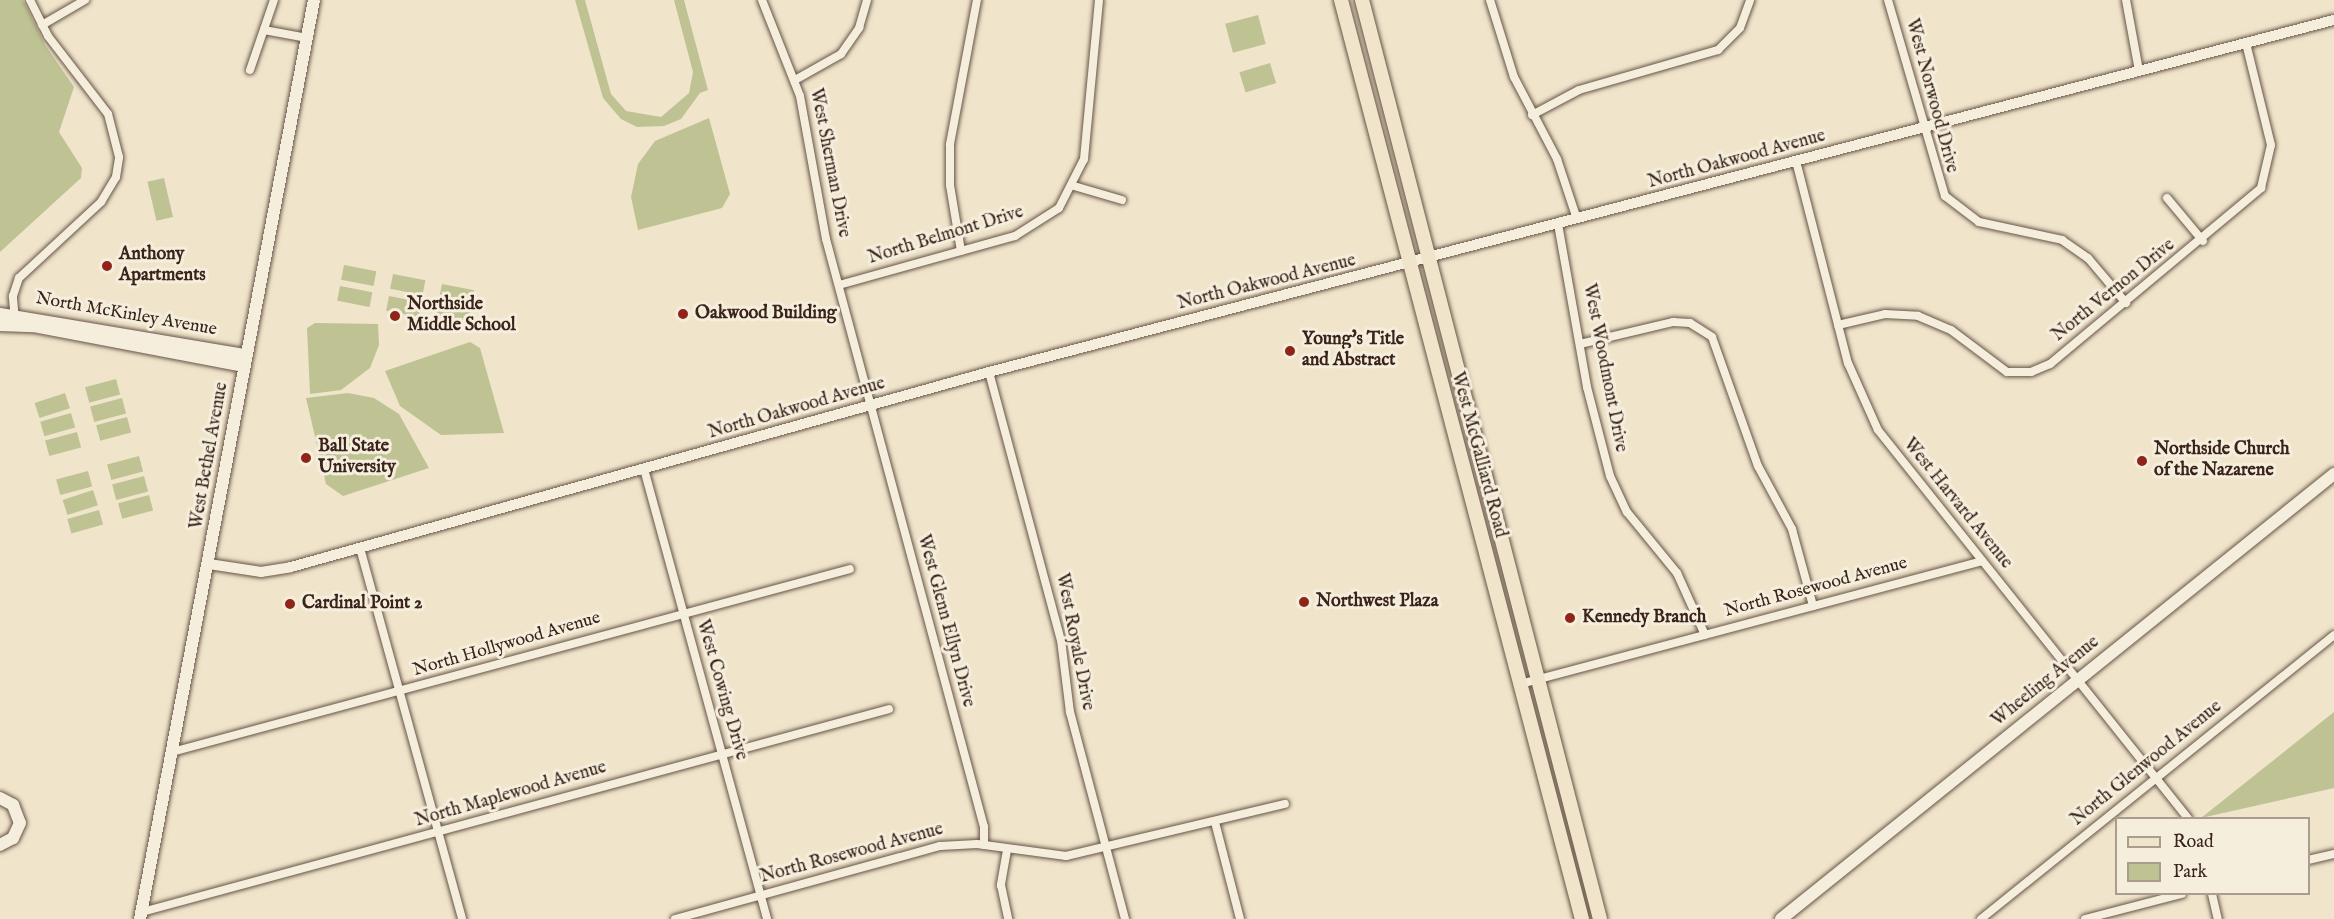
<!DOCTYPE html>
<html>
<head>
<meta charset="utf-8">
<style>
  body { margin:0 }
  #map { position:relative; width:2334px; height:919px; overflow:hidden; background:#f0e5cb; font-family:"IM FELL English",serif }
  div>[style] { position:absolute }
  .green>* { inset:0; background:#bfc393; transform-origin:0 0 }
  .roads { filter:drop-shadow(0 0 2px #675447) drop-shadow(0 0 2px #675447) }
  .minor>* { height:8px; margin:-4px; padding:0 4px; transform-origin:4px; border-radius:4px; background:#f5eedd }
  .tertiary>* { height:10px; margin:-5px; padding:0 5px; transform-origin:5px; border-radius:5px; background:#f5eedd }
  .secondary>* { height:12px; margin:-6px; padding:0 6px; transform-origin:6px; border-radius:6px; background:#f5eedd }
  .primary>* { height:14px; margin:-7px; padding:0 7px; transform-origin:7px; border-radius:7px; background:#f0e5cb }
  .dots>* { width:16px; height:16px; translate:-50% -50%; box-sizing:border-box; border:3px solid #f5eedd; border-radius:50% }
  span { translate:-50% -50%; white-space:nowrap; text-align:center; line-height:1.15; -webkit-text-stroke:6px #f5eedd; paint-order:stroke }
  .street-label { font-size:18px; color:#39231b }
  .poi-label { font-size:18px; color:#39231b; font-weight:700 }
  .left { translate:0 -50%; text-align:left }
  .legend { position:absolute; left:2115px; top:817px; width:195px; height:78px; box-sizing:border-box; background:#f5eedd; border:2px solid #aa9d8f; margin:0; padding:8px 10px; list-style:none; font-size:18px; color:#39231b }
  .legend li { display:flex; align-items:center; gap:12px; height:30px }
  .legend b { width:30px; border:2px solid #aa9d8f }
</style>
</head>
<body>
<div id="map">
  <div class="green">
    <i style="clip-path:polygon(0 0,23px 0,45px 45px,74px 87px,59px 132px,82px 168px,81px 178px,0 252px)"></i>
    <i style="clip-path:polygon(575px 0,585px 0,611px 94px,626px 111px,661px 117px,689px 93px,693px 72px,674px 0,684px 0,708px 90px,700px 93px,681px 119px,664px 126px,637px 127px,621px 119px,603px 98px)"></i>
    <i style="left:1258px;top:15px;width:30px;height:34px;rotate:75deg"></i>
    <i style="left:1270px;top:63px;width:21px;height:32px;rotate:73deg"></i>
    <i style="clip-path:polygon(709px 118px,730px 194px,722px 208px,638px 230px,631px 197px,638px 164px,655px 141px)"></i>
    <i style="left:164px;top:178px;width:40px;height:17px;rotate:77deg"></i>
    <i style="left:344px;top:265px;width:33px;height:15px;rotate:11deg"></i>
    <i style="left:393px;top:274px;width:33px;height:15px;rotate:11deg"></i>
    <i style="left:442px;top:284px;width:33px;height:15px;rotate:11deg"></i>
    <i style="left:340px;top:286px;width:33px;height:15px;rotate:11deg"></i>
    <i style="left:389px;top:296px;width:33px;height:15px;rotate:11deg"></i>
    <i style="left:438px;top:305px;width:33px;height:15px;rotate:11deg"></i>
    <i style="clip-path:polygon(315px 323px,378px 324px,379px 345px,370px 368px,341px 390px,310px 394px,307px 328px)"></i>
    <i style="clip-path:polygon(470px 342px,480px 348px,504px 433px,441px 435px,400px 406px,385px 371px)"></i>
    <i style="left:116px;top:379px;width:16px;height:32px;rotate:75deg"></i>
    <i style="left:65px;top:393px;width:16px;height:32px;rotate:72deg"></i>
    <i style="clip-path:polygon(348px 393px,374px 398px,399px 414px,429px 468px,343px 496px,326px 484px,306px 398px)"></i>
    <i style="left:122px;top:398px;width:16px;height:33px;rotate:75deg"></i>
    <i style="left:71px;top:413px;width:15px;height:32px;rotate:74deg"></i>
    <i style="left:127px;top:417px;width:16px;height:32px;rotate:75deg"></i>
    <i style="left:77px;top:432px;width:16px;height:33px;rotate:75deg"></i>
    <i style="left:139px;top:456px;width:16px;height:33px;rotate:75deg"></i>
    <i style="left:88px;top:471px;width:16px;height:33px;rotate:75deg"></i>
    <i style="left:144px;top:476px;width:16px;height:33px;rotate:75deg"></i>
    <i style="left:93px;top:490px;width:16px;height:32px;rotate:72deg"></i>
    <i style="left:149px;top:495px;width:16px;height:32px;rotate:75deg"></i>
    <i style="left:99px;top:510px;width:15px;height:33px;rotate:74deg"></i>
    <i style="clip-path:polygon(2334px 712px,2334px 788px,2201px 818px)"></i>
  </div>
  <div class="roads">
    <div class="minor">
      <i style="left:762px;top:0;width:103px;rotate:68.4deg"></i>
      <i style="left:800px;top:96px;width:145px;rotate:79.7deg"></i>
      <i style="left:826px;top:239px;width:609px;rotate:74.96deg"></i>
      <i style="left:984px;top:827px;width:18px;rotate:90deg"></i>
      <i style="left:1490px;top:0;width:81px;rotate:72.7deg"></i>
      <i style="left:1514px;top:77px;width:93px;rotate:62.3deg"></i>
      <i style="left:1557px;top:159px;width:63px;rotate:71.6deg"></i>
      <i style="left:1888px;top:0;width:204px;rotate:73.8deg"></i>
      <i style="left:1945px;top:196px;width:43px;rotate:37.4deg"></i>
      <i style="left:1979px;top:222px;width:85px;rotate:12.2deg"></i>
      <i style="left:2062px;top:240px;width:32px;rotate:35deg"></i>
      <i style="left:2088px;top:258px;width:59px;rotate:49.8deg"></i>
      <i style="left:2126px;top:0;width:72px;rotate:79.6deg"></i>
      <i style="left:42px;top:25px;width:50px;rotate:-30.2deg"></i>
      <i style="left:264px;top:30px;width:44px;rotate:10.5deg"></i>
      <i style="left:250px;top:70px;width:74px;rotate:-71.1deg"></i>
      <i style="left:795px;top:80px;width:53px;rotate:-29.5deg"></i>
      <i style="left:841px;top:54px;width:32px;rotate:-55deg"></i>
      <i style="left:859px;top:28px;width:29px;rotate:-74deg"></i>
      <i style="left:1532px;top:115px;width:53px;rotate:-28deg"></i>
      <i style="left:1579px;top:90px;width:145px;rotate:-16.1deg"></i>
      <i style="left:1718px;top:50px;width:31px;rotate:-45deg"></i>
      <i style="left:1740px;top:28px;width:30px;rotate:-70deg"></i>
      <i style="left:1796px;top:161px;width:209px;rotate:75.6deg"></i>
      <i style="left:1848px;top:363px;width:73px;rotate:65.9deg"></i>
      <i style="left:1878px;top:430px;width:497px;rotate:51.4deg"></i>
      <i style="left:1074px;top:186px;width:50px;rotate:16.3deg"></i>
      <i style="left:2167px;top:198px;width:56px;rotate:50.1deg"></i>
      <i style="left:1558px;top:224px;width:166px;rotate:79.9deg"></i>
      <i style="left:1587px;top:387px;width:92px;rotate:75.5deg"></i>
      <i style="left:1610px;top:476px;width:40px;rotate:65deg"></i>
      <i style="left:1627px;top:512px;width:79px;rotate:50.7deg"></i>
      <i style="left:1677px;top:573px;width:68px;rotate:65.7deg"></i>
      <i style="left:961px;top:251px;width:67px;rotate:-99.5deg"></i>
      <i style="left:950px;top:185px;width:41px;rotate:-90deg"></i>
      <i style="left:950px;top:144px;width:147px;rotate:-79.4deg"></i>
      <i style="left:839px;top:285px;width:183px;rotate:-15.6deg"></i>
      <i style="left:1015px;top:236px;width:52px;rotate:-32.5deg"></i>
      <i style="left:1059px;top:208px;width:55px;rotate:-63deg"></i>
      <i style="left:1084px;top:159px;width:160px;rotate:-84.6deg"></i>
      <i style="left:15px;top:321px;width:25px;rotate:-95deg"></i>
      <i style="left:13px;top:296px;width:19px;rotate:-72deg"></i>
      <i style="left:19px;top:278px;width:112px;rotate:-42.8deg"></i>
      <i style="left:101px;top:202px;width:29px;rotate:-59deg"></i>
      <i style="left:116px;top:177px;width:20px;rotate:-81deg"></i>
      <i style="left:119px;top:157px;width:44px;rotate:-104.3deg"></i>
      <i style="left:108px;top:114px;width:98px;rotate:-127.6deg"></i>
      <i style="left:48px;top:36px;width:40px;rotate:-116.6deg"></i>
      <i style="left:1838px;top:325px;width:48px;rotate:-13.2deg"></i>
      <i style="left:1885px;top:314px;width:33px;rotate:3deg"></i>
      <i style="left:1918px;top:316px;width:36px;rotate:23deg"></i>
      <i style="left:1951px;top:330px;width:70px;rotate:36.9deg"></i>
      <i style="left:2007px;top:372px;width:24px"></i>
      <i style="left:2031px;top:372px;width:21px;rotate:-23deg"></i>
      <i style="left:2050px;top:364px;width:275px;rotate:-39.8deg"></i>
      <i style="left:2261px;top:188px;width:44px;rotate:-76.9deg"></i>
      <i style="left:2271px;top:145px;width:105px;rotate:-103.8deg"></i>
      <i style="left:1580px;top:344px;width:96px;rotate:-13.3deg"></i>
      <i style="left:1673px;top:322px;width:17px;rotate:3deg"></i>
      <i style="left:1690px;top:323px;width:26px;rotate:32deg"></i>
      <i style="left:1712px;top:337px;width:137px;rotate:70.4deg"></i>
      <i style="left:1758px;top:466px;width:72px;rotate:61.6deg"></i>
      <i style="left:1792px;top:529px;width:80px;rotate:74.7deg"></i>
      <i style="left:989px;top:372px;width:278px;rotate:75deg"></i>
      <i style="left:1061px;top:640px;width:73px;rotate:82.9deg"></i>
      <i style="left:1070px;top:712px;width:214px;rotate:75.1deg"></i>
      <i style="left:644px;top:469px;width:467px;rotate:74.7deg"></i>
      <i style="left:360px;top:548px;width:385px;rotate:74.6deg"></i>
      <i style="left:1520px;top:684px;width:478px;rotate:-14.9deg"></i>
      <i style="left:172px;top:752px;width:702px;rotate:-15.1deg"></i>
      <i style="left:1215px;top:822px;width:100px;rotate:75.5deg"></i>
      <i style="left:1007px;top:850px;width:36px;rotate:100deg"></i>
      <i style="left:1001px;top:885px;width:35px;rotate:78deg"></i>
      <i style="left:2308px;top:860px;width:27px;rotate:-13deg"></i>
      <i style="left:2212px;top:894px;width:26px;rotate:77deg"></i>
      <i style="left:142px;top:912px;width:774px;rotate:-15.2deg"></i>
      <i style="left:675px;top:919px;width:275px;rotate:-15.4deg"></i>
      <i style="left:940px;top:846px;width:37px;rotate:-3deg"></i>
      <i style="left:977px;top:844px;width:90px;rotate:7.7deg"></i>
      <i style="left:1066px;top:856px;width:225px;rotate:-13.4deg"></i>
      <i style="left:1981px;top:919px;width:453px;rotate:-38.8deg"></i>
      <i style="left:2085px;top:919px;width:100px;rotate:-14.5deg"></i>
    </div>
    <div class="tertiary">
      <i style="left:209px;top:564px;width:53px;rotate:8.7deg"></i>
      <i style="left:261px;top:572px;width:30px;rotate:-9deg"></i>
      <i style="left:291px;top:567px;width:725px;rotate:-15.61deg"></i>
      <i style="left:989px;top:372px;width:1390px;rotate:-14.67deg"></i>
    </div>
    <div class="secondary">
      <i style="left:0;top:314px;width:249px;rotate:9.5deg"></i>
      <i style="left:0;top:325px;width:34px;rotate:2deg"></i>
      <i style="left:34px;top:326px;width:214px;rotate:10.8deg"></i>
      <i style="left:0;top:798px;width:15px;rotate:28deg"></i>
      <i style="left:13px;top:805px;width:19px;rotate:69deg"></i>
      <i style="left:20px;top:823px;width:17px;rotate:115deg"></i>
      <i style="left:13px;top:838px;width:15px;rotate:152deg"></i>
      <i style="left:140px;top:919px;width:935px;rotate:-79.28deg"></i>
      <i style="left:1781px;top:919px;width:710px;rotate:-38.82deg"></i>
    </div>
    <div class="primary">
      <i style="left:1341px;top:0;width:950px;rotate:75.31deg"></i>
      <i style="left:1362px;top:0;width:949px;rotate:75.48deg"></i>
    </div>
  </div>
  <div class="dots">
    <i style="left:107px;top:266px;background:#8f2418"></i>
    <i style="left:683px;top:314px;background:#8f2418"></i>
    <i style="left:395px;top:316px;background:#8f2418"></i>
    <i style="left:1290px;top:351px;background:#8f2418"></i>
    <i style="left:306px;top:458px;background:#8f2418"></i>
    <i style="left:2142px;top:461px;background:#8f2418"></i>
    <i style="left:1304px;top:602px;background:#8f2418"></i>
    <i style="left:290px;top:604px;background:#8f2418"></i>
    <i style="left:1570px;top:618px;background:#8f2418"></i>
  </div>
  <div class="street-label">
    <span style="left:1931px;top:96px;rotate:75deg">West Norwood Drive</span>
    <span style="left:1737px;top:160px;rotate:-15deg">North Oakwood Avenue</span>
    <span style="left:829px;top:163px;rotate:79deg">West Sherman Drive</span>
    <span style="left:946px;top:236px;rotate:-17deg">North Belmont Drive</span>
    <span style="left:1267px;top:283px;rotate:-14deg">North Oakwood Avenue</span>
    <span style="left:2114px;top:291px;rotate:-39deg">North Vernon Drive</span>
    <span style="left:126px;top:315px;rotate:10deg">North McKinley Avenue</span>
    <span style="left:1604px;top:368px;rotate:79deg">West Woodmont Drive</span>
    <span style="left:797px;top:409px;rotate:-16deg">North Oakwood Avenue</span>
    <span style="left:1478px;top:455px;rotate:75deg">West McGalliard Road</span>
    <span style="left:210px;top:456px;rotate:-80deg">West Bethel Avenue</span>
    <span style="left:1957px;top:504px;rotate:51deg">West Harvard Avenue</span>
    <span style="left:1816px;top:588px;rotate:-15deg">North Rosewood Avenue</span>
    <span style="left:945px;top:621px;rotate:75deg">West Glenn Ellyn Drive</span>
    <span style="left:1074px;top:642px;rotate:79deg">West Royale Drive</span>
    <span style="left:507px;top:645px;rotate:-16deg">North Hollywood Avenue</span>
    <span style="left:2046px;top:682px;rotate:-39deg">Wheeling Avenue</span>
    <span style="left:721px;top:690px;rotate:74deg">West Cowing Drive</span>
    <span style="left:2147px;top:764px;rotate:-39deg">North Glenwood Avenue</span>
    <span style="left:511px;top:795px;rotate:-16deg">North Maplewood Avenue</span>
    <span style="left:852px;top:854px;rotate:-15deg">North Rosewood Avenue</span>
  </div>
  <div class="poi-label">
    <span class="left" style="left:119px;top:266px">Anthony<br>Apartments</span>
    <span class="left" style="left:407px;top:316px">Northside<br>Middle School</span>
    <span class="left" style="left:695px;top:314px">Oakwood Building</span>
    <span class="left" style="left:1302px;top:351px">Young's Title<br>and Abstract</span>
    <span class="left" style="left:318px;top:458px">Ball State<br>University</span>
    <span class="left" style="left:2154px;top:461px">Northside Church<br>of the Nazarene</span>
    <span class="left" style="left:1316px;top:602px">Northwest Plaza</span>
    <span class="left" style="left:302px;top:604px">Cardinal Point 2</span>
    <span class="left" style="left:1582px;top:618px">Kennedy Branch</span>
  </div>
  <ul class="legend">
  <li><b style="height:8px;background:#f0e5cb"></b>Road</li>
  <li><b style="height:16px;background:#bfc393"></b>Park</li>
  </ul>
</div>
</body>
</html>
